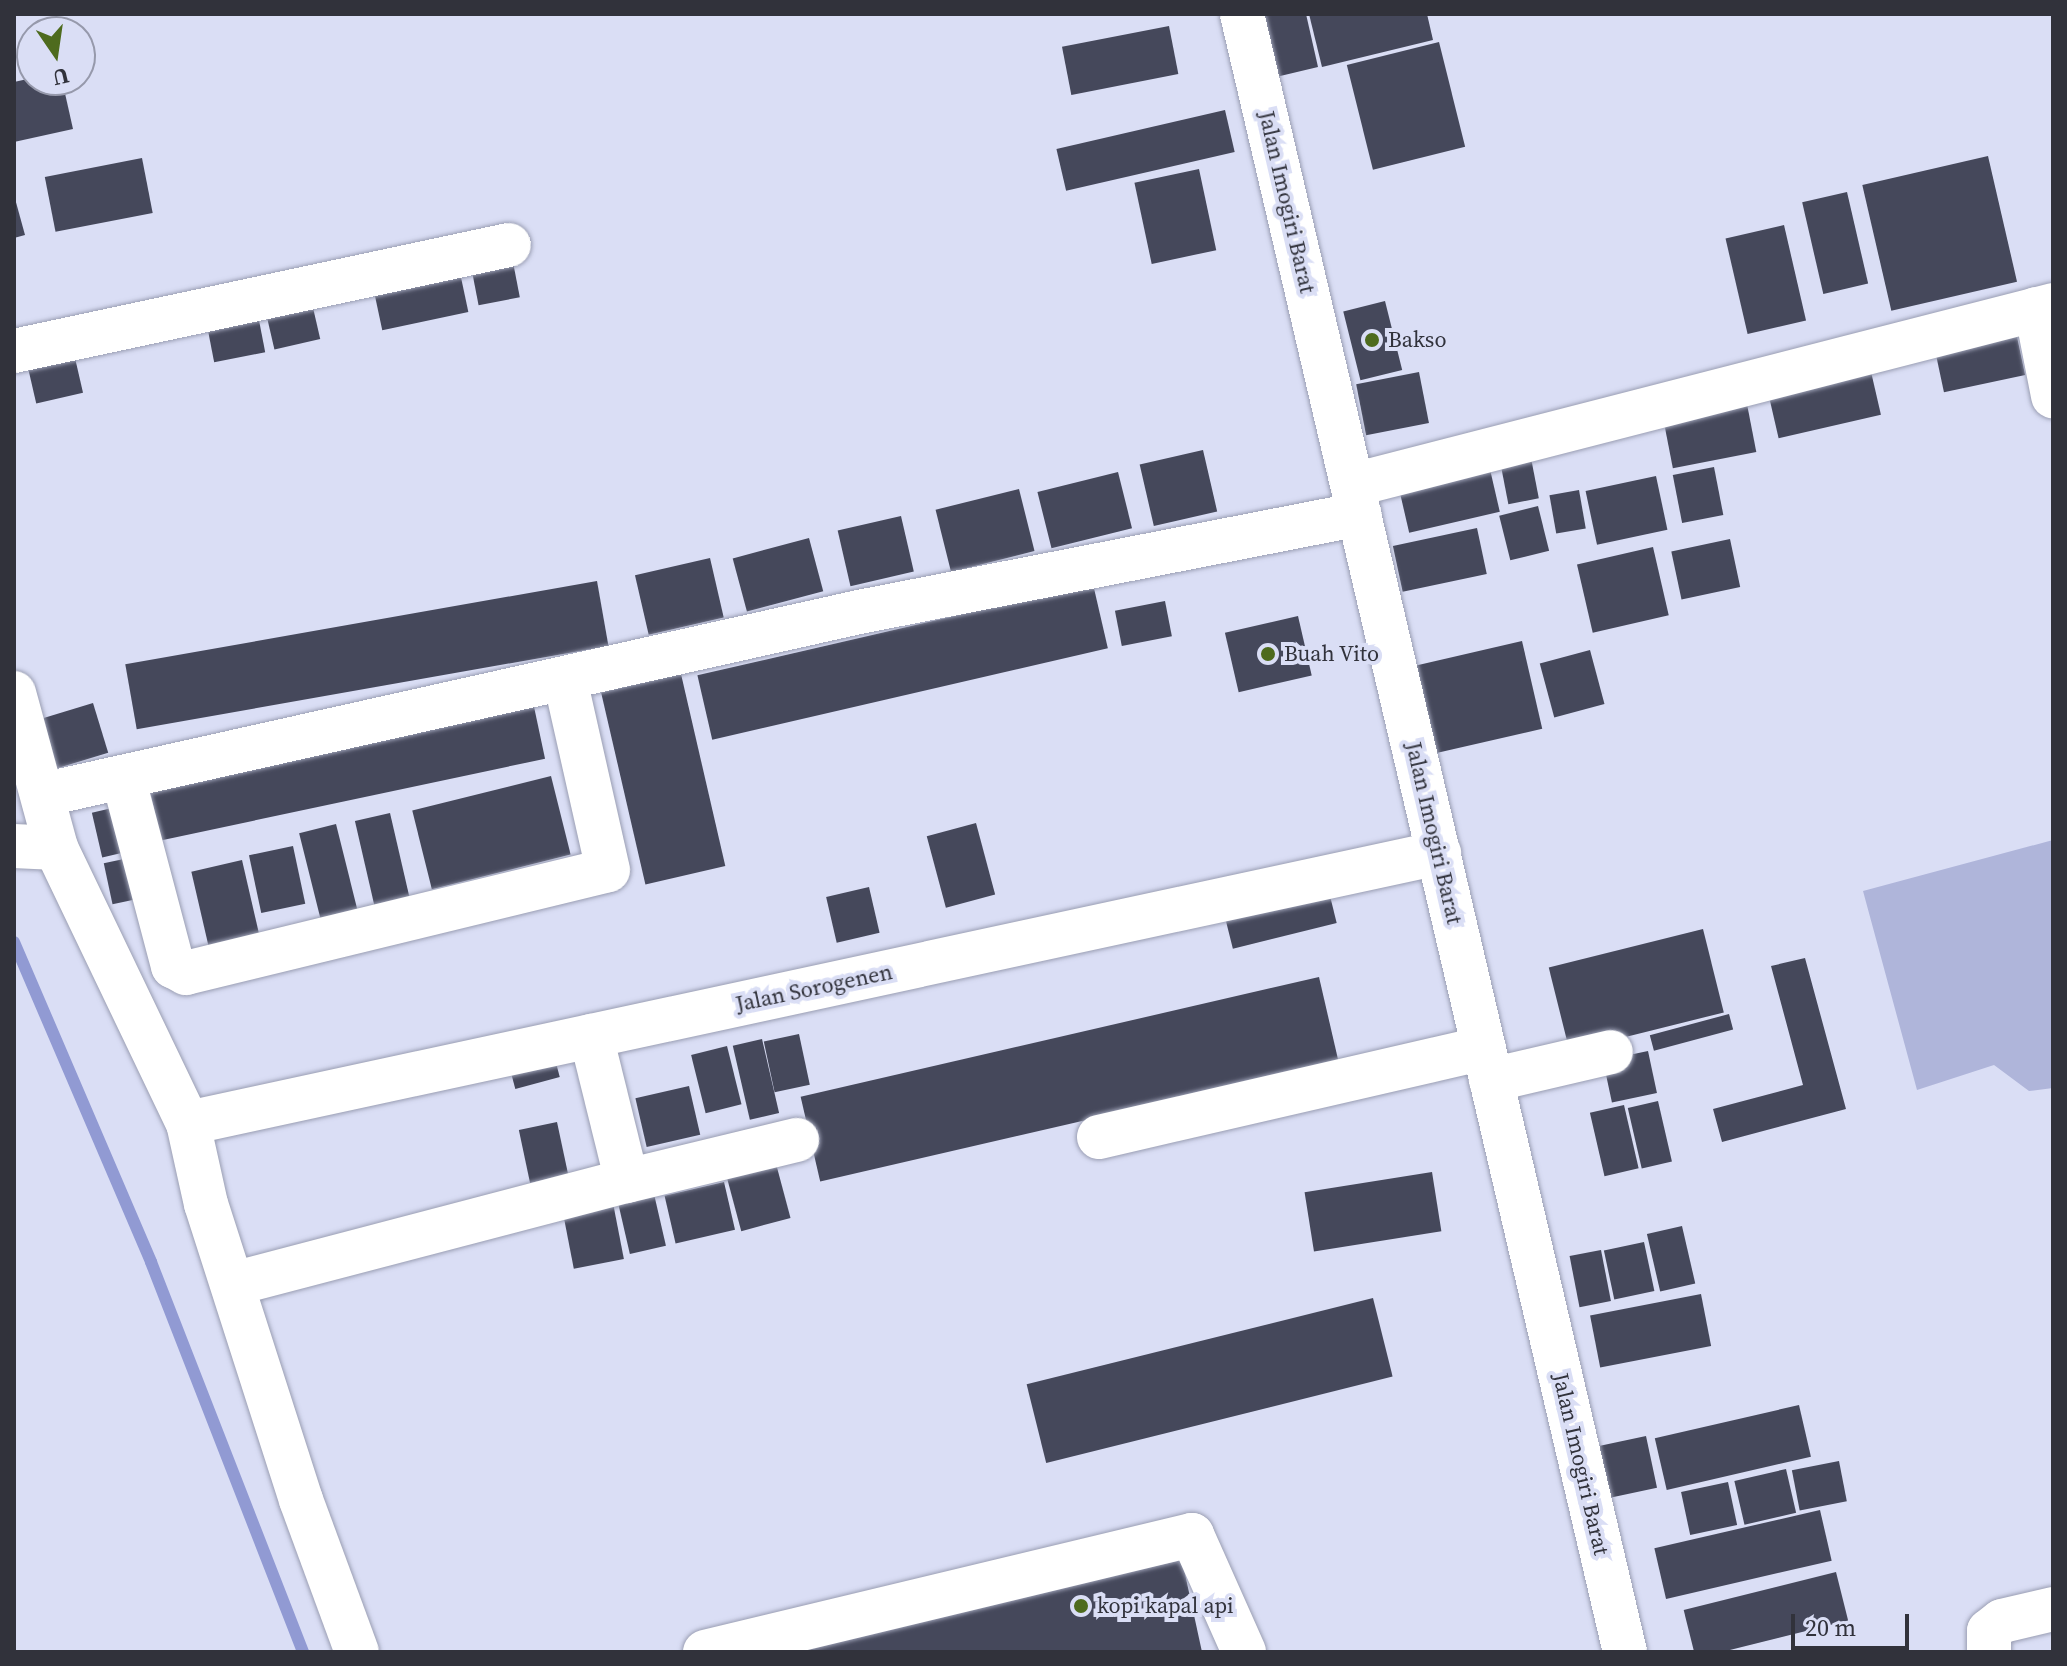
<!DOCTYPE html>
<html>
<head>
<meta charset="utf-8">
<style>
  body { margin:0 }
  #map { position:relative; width:2067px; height:1666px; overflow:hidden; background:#dadef5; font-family:"Source Serif 4",serif }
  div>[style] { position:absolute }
  .green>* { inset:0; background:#afb5da }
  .stream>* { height:12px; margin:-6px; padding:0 6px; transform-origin:6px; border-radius:6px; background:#919ad3 }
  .building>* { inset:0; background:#45485b; transform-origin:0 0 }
  .roads { filter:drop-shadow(0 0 2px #9a9eb3) drop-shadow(0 0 2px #9a9eb3) }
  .minor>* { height:44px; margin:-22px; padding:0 22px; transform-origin:22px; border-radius:22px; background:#fff }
  .major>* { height:44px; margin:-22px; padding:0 22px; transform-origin:22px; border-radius:22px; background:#fff }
  .dots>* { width:22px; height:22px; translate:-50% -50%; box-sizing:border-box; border:4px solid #dadef5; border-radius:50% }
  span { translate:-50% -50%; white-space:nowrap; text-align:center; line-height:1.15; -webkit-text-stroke:8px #dadef5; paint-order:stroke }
  .street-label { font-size:22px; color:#31323b }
  .poi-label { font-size:22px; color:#31323b }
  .left { translate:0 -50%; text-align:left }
  .frame { position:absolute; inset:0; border:16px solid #31323b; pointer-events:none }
  .north { position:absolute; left:16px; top:16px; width:80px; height:80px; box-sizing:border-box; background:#dadef5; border:2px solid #9699ab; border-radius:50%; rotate:167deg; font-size:22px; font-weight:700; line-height:32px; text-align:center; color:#31323b }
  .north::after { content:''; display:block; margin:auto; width:28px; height:36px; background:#4e6b1e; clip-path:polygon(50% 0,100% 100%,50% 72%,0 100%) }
  .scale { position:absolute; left:1791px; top:1614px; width:118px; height:36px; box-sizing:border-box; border:4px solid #31323b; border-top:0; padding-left:10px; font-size:24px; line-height:28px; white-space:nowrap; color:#31323b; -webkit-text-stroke:6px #dadef5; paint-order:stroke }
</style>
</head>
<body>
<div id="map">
  <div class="green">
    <i style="clip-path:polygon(2053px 840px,2053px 1088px,2029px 1091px,1994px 1065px,1917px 1090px,1863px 891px)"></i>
  </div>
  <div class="stream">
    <i style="left:14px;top:942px;width:348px;rotate:66.8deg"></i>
    <i style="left:151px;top:1262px;width:419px;rotate:68.7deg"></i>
  </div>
  <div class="building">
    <i style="clip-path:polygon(1261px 14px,1306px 14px,1318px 67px,1276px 77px)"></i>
    <i style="clip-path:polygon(1309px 14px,1427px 14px,1433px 40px,1322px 67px)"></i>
    <i style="left:1169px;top:26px;width:49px;height:109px;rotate:79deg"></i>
    <i style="left:1439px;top:42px;width:108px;height:95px;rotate:76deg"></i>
    <i style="clip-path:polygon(32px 78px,62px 80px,73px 129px,14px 142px,14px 82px)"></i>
    <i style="left:1225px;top:110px;width:43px;height:173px;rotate:77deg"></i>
    <i style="left:1988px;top:156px;width:129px;height:129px;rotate:77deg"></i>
    <i style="left:142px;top:158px;width:56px;height:99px;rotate:79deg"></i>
    <i style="left:1199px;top:169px;width:83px;height:66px;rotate:78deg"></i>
    <i style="left:1847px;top:192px;width:94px;height:46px;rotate:77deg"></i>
    <i style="clip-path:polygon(14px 195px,25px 235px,14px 238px)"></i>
    <i style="left:1784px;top:225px;width:98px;height:60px;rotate:77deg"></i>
    <i style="left:512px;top:257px;width:41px;height:42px;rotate:79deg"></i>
    <i style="left:459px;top:268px;width:45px;height:88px;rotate:78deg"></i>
    <i style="left:311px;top:299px;width:41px;height:47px;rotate:77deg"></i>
    <i style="left:1385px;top:301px;width:71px;height:43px;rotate:76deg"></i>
    <i style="left:257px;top:310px;width:43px;height:52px;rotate:79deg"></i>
    <i style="left:2016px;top:332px;width:44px;height:83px;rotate:78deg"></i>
    <i style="left:72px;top:345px;width:49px;height:48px;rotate:77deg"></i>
    <i style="left:1869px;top:363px;width:53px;height:105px;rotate:77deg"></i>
    <i style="left:1419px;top:372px;width:52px;height:64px;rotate:79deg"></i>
    <i style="left:1746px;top:399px;width:54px;height:85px;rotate:79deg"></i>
    <i style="left:1203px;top:450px;width:63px;height:65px;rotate:77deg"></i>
    <i style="left:1531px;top:458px;width:41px;height:31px;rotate:79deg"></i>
    <i style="left:1489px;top:465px;width:48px;height:93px;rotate:77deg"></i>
    <i style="left:1714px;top:467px;width:49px;height:42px;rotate:79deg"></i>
    <i style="left:1118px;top:472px;width:58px;height:83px;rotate:76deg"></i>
    <i style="left:1656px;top:476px;width:55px;height:72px;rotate:78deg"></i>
    <i style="left:1019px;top:489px;width:64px;height:86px;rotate:76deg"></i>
    <i style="left:1579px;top:490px;width:39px;height:30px;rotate:80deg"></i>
    <i style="left:1538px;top:506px;width:46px;height:40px;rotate:76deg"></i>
    <i style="left:901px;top:516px;width:57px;height:65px;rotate:77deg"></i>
    <i style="left:1477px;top:528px;width:47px;height:86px;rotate:78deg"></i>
    <i style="left:809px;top:538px;width:55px;height:79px;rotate:75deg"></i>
    <i style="left:1730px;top:539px;width:49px;height:60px;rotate:78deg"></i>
    <i style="left:1653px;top:547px;width:70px;height:78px;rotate:77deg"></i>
    <i style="left:710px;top:558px;width:61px;height:77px;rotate:77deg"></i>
    <i style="left:597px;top:581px;width:66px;height:479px;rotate:80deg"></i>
    <i style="left:1093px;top:584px;width:66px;height:406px;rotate:77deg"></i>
    <i style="left:1165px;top:601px;width:36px;height:51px;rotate:79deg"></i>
    <i style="left:1298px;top:616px;width:61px;height:75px;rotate:77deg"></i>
    <i style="left:1522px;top:641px;width:90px;height:113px;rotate:77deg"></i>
    <i style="left:1590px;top:650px;width:56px;height:52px;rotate:75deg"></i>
    <i style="left:681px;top:674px;width:197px;height:82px;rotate:77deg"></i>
    <i style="left:533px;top:702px;width:58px;height:393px;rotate:78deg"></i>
    <i style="left:93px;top:703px;width:52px;height:67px;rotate:73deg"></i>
    <i style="left:551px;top:776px;width:81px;height:143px;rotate:76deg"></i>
    <i style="left:125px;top:805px;width:46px;height:34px;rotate:77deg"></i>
    <i style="left:390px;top:813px;width:86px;height:36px;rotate:77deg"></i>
    <i style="left:976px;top:823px;width:74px;height:51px;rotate:75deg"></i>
    <i style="left:336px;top:824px;width:89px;height:38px;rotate:76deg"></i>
    <i style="left:293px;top:846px;width:59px;height:45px;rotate:78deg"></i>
    <i style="left:138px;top:856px;width:42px;height:35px;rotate:78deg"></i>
    <i style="left:242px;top:860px;width:81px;height:52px;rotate:77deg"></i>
    <i style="left:869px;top:887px;width:47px;height:44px;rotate:77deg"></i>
    <i style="left:1328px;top:888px;width:36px;height:107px;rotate:76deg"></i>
    <i style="left:1703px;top:929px;width:86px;height:159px;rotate:76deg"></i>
    <i style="clip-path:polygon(1805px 958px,1846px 1109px,1722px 1142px,1713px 1109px,1803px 1085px,1771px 966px)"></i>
    <i style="left:1319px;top:977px;width:87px;height:532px;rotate:77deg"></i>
    <i style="left:1729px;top:1014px;width:16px;height:82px;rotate:75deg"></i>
    <i style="left:799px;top:1034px;width:52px;height:36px;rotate:78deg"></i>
    <i style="left:762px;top:1039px;width:76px;height:30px;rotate:77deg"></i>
    <i style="left:727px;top:1046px;width:60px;height:37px;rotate:76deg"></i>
    <i style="left:552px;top:1048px;width:30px;height:46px;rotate:75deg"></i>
    <i style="left:1648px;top:1051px;width:43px;height:46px;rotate:78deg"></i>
    <i style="left:689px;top:1086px;width:50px;height:55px;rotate:77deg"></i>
    <i style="left:1658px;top:1101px;width:62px;height:31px;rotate:77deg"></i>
    <i style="left:1624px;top:1105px;width:65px;height:35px;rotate:77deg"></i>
    <i style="left:557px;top:1122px;width:54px;height:39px;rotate:78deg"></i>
    <i style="left:775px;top:1160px;width:60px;height:51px;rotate:75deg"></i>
    <i style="left:1432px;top:1172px;width:60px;height:129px;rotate:81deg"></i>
    <i style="left:724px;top:1182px;width:49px;height:61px;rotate:77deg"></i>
    <i style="left:654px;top:1194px;width:53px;height:37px;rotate:77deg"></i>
    <i style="left:613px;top:1203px;width:57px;height:51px;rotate:79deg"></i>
    <i style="left:1682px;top:1226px;width:59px;height:36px;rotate:77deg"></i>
    <i style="left:1644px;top:1242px;width:50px;height:41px;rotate:78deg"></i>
    <i style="left:1601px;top:1250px;width:52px;height:32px;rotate:79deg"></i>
    <i style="left:1701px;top:1294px;width:53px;height:113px;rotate:79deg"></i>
    <i style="left:1373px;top:1298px;width:81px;height:357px;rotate:76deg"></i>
    <i style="left:1799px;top:1405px;width:53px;height:148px;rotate:77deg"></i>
    <i style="left:1646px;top:1436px;width:53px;height:48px;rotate:78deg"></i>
    <i style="left:1839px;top:1461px;width:41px;height:48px;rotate:79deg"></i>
    <i style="left:1786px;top:1469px;width:45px;height:53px;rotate:77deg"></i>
    <i style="left:1728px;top:1482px;width:44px;height:48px;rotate:78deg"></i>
    <i style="left:1820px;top:1510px;width:52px;height:170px;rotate:77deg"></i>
    <i style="clip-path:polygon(1182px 1560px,1202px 1652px,766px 1652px,765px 1651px)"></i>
    <i style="left:1836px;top:1572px;width:50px;height:157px;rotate:76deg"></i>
  </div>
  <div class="roads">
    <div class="minor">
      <i style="left:2036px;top:309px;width:89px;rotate:78.9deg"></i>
      <i style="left:14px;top:351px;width:506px;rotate:-12.09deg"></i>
      <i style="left:1353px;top:485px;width:723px;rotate:-14.42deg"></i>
      <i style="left:14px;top:693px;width:161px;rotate:74.8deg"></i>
      <i style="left:56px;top:848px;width:305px;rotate:64.4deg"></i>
      <i style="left:188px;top:1123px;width:83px;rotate:77.5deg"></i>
      <i style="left:206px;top:1204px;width:311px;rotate:72.2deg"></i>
      <i style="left:301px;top:1500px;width:162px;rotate:69.8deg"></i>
      <i style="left:123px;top:777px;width:196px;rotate:75.2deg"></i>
      <i style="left:173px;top:966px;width:15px;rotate:28deg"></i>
      <i style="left:186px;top:973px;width:434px;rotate:-13.7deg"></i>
      <i style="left:608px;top:870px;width:192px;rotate:-102.7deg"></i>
      <i style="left:64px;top:790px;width:815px;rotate:-12.62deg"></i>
      <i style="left:859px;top:612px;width:510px;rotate:-11.07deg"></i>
      <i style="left:14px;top:846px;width:42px;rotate:2.7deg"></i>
      <i style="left:591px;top:1036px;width:149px;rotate:76.1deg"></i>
      <i style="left:627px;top:1181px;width:175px;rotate:-13.6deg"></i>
      <i style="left:1491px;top:1080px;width:123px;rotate:-13.1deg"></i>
      <i style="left:188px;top:1123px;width:1280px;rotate:-12.18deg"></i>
      <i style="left:1099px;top:1137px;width:395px;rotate:-13deg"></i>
      <i style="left:233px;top:1284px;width:407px;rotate:-14.7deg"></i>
      <i style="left:705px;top:1652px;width:501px;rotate:-13.51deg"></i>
      <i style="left:1192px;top:1535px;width:128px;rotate:66deg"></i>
      <i style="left:1989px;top:1652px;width:21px;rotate:-90deg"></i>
      <i style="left:1989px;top:1631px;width:16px;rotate:-38deg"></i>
      <i style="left:2002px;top:1621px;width:52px;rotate:-13.2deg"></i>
    </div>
    <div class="major">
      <i style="left:1242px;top:14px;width:1682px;rotate:76.84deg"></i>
    </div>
  </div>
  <div class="dots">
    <i style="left:1372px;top:340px;background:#4e6b1e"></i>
    <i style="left:1268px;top:654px;background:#4e6b1e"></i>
    <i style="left:1081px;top:1606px;background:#4e6b1e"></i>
  </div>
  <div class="street-label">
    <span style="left:1287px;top:202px;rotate:77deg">Jalan Imogiri Barat</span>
    <span style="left:1434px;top:833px;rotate:77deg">Jalan Imogiri Barat</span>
    <span style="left:814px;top:988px;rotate:-12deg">Jalan Sorogenen</span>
    <span style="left:1581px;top:1464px;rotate:77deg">Jalan Imogiri Barat</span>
  </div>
  <div class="poi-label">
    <span class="left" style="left:1388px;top:340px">Bakso</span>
    <span class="left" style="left:1284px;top:654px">Buah Vito</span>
    <span class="left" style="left:1097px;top:1606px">kopi kapal api</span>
  </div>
  <div class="frame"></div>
  <div class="north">U</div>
  <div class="scale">20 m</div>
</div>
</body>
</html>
